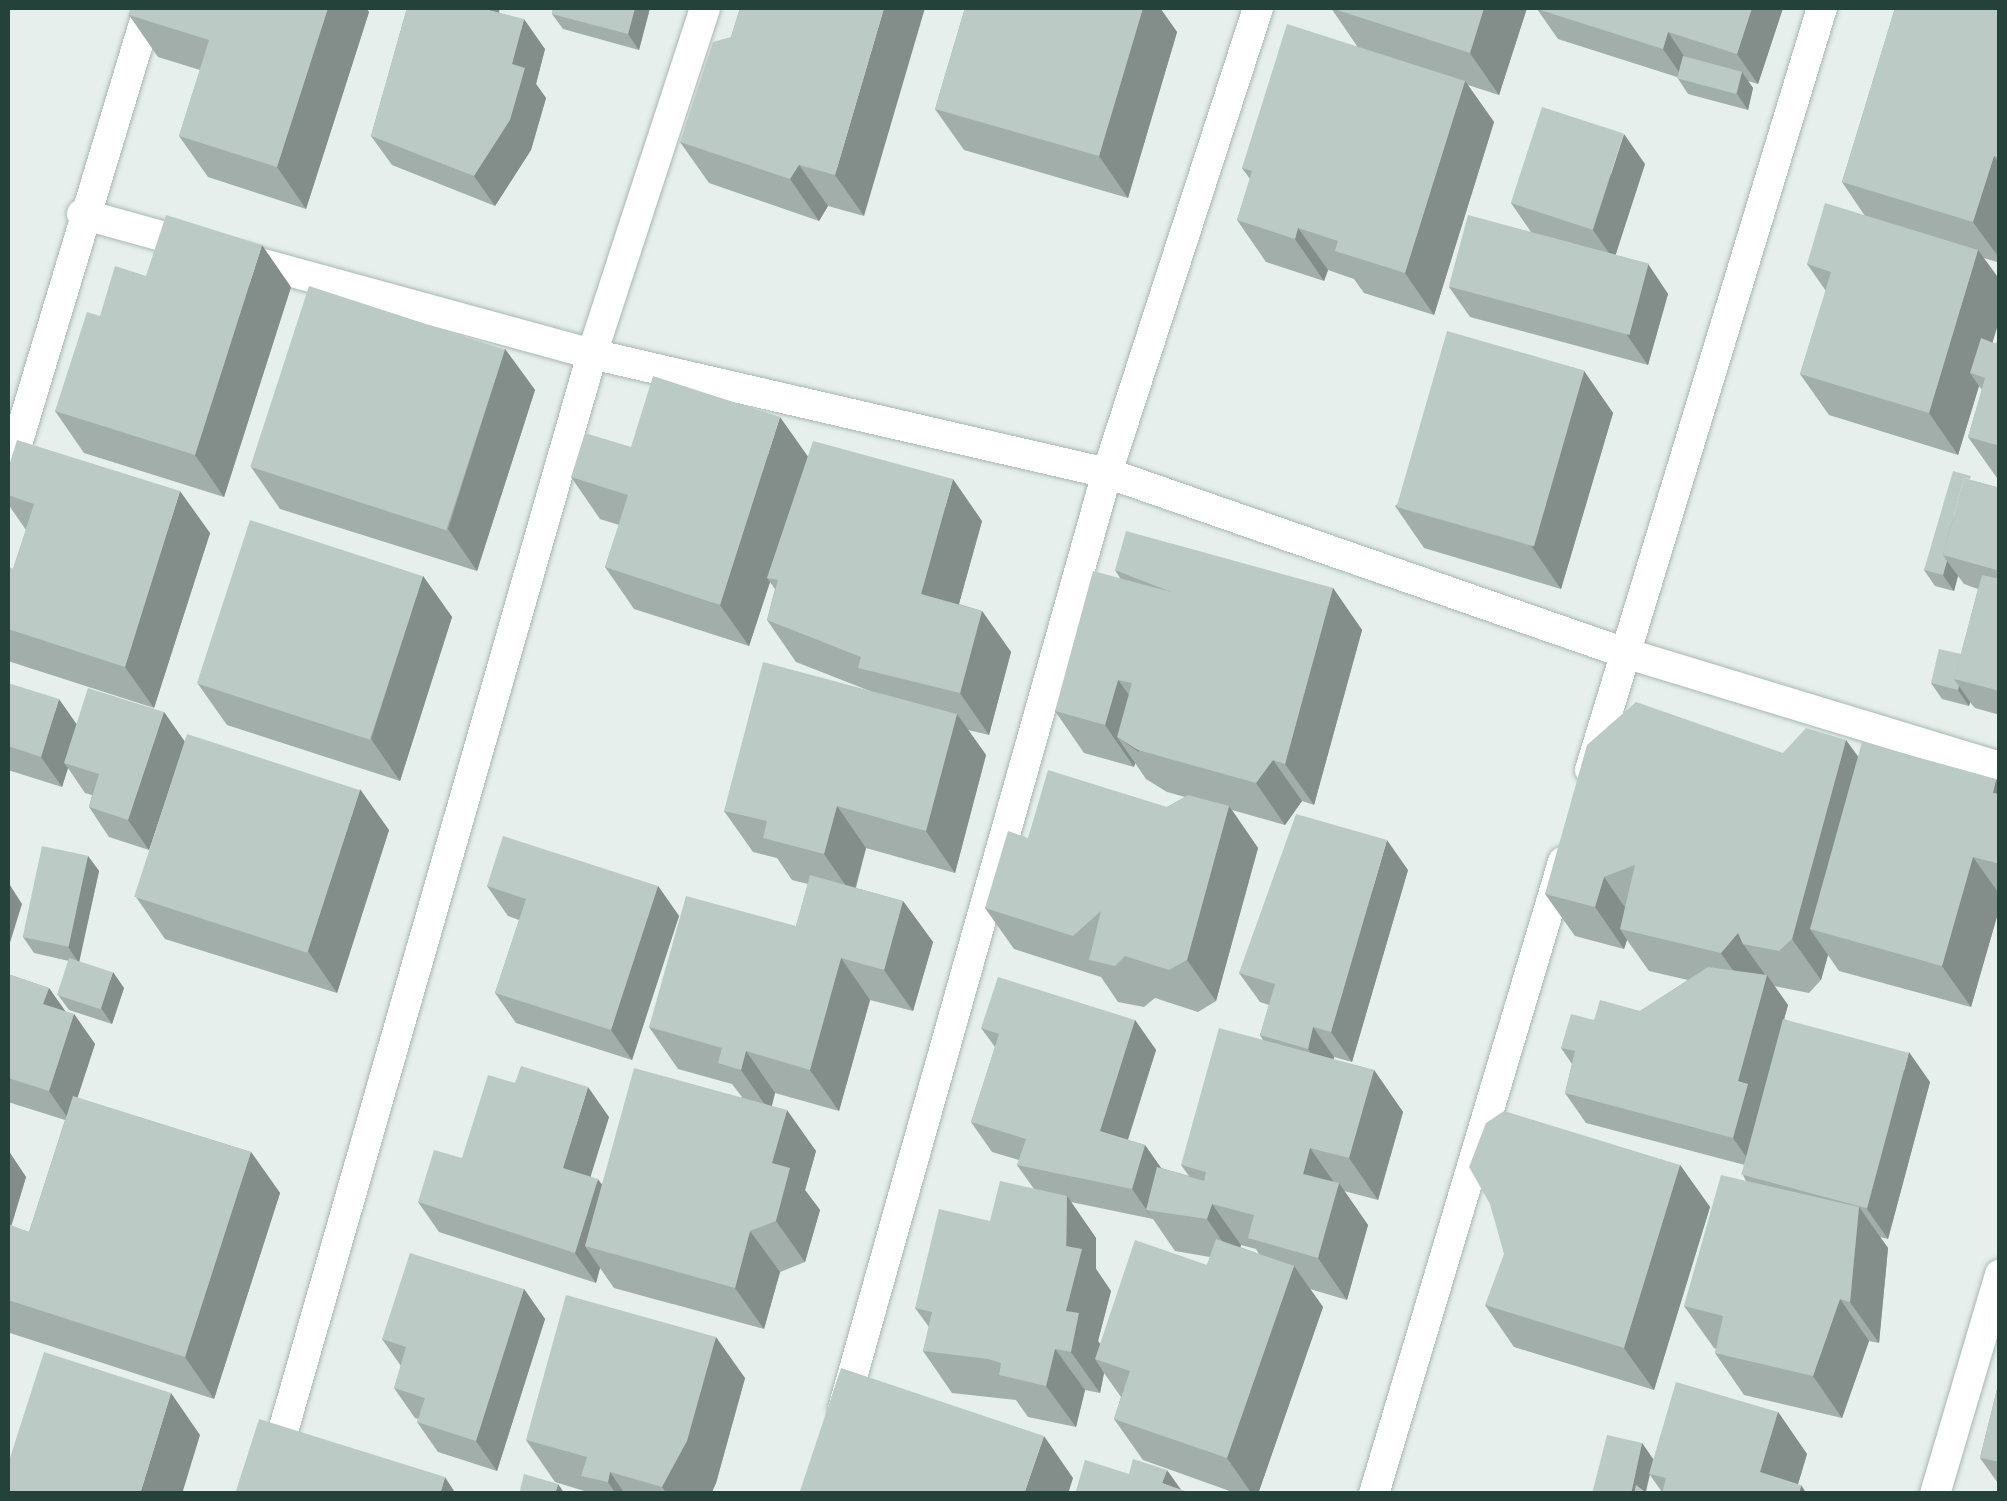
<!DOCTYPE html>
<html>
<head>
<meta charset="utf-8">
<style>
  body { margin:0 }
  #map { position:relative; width:2007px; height:1501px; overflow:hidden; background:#e6efeb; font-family:Roboto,sans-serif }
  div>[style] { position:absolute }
  .roads { filter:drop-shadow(0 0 2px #a8b8b2) drop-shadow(0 0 2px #a8b8b2) }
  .street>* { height:30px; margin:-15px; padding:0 15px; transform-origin:15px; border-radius:15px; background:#fff }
  .wall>* { inset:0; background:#a1aea9 }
  .shaded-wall>* { inset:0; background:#838d89 }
  .building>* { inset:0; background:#bbcac4; transform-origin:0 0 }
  span { translate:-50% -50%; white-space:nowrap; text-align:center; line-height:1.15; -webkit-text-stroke:10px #f7fbf9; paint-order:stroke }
  .frame { position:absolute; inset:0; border:10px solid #24423a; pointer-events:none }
</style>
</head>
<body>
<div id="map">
  <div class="roads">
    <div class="street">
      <i style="left:82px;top:214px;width:119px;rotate:15.5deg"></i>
      <i style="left:241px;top:258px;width:364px;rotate:15.3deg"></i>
      <i style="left:592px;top:354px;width:529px;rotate:13.01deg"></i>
      <i style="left:1107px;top:473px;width:548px;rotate:19.16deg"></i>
      <i style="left:1625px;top:653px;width:392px;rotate:16.9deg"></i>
      <i style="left:8px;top:474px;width:487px;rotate:-73.2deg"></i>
      <i style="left:1590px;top:770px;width:797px;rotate:-73.07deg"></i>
      <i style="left:843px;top:1409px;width:973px;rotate:-74.25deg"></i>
      <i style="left:1107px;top:473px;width:489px;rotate:-72deg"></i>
      <i style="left:265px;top:1494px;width:1186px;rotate:-73.99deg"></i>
      <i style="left:592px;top:354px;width:364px;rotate:-71.9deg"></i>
      <i style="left:1374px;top:1494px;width:660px;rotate:-73.35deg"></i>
      <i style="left:1935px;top:1494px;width:229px;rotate:-73.5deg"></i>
    </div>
  </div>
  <div class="wall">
    <i style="clip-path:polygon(132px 8px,366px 8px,369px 12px,306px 209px,208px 177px,179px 136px,200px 70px,158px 57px,129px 15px)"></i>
    <i style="clip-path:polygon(407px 8px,500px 8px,499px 12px,545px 49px,536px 84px,546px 98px,531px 150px,495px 206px,392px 165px,371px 136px)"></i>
    <i style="clip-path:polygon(553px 8px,650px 8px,639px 50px,563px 29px,552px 14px)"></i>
    <i style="clip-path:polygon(740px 8px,864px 216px,828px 206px,819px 221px,709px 183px,680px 142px,731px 37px)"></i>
    <i style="clip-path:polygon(965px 8px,1160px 8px,1177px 32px,1128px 198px,964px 150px,935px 109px)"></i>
    <i style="clip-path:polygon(1331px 8px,1527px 8px,1499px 95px,1468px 85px,1494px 122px,1434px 315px,1364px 293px,1354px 279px,1328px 270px,1324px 281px,1266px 262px,1237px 220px,1250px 179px,1242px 168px,1357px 46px)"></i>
    <i style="clip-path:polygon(1538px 8px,1783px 8px,1758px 84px,1748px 81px,1753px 88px,1748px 110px,1688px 94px,1677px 77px,1558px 39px,1537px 9px)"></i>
    <i style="clip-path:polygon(1895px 8px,2000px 8px,2000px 263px,1984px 258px,1992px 342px,1996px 344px,2000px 333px,2000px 479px,1997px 478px,1968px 437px,1982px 390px,1979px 386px,1958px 455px,1829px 415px,1800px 374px,1826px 291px,1807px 264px,1865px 216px,1842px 182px)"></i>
    <i style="clip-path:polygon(1645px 164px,1615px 255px,1648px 264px,1668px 294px,1648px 365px,1470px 317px,1449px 287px,1531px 232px,1511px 203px)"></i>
    <i style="clip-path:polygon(146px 276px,291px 287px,224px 497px,84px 453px,55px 411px,100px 316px)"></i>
    <i style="clip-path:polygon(505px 349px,535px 390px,477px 571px,280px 509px,251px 467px)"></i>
    <i style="clip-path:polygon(1584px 371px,1613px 413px,1561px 589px,1424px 548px,1395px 506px)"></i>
    <i style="clip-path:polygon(631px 447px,808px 457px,982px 521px,959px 604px,982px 611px,1011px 652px,989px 735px,968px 730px,986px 755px,955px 873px,866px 848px,856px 888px,903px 901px,933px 942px,913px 1011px,870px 1000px,839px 1111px,775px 1093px,772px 1106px,816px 1151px,805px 1190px,820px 1210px,805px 1262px,780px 1272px,764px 1329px,614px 1288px,600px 1268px,596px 1283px,439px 1232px,418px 1202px,462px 1158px,609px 1117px,590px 1176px,602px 1184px,742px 1097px,732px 1084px,678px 1069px,649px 1027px,796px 926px,808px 884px,792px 880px,777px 858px,753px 852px,724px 811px,870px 691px,796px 662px,767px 620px,775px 589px,770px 582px,749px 646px,634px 609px,605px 567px,619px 525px,600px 519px,571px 477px)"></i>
    <i style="clip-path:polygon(8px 469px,210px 533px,154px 708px,8px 661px,8px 567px,13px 569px,26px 530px,8px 504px)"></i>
    <i style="clip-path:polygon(1974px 481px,2000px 488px,2000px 715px,1975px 708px,1970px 702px,1969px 706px,1942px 699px,1931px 683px,1961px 654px,1978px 589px,1964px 584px,1958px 576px,1954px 591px,1935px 586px,1924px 570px)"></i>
    <i style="clip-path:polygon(1115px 570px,1333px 588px,1362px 630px,1314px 805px,1302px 801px,1285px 825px,1232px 810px,1258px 848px,1216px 1001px,1198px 1012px,1155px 998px,1144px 1007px,1118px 1002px,1101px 977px,1014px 949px,985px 908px,1028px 838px,1167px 807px,1185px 797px,1167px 792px,1146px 779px,1135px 763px,1134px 767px,1084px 753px,1055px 711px,1120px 578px)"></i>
    <i style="clip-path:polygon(423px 576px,452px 617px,400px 781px,227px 725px,198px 684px)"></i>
    <i style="clip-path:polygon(8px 683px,76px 724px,164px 712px,185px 742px,149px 850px,109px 837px,89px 807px,92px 795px,85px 793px,68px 768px,62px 787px,8px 770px)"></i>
    <i style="clip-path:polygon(1846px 740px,1858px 756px,2000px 784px,2000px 906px,1971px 1007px,1839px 971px,1828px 955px,1821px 980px,1809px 993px,1774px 986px,1788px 1005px,1784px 1019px,1930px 1082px,1888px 1239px,1880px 1237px,1888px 1248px,1879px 1343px,1869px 1341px,1842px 1418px,1744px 1395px,1715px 1353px,1716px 1349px,1714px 1348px,1684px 1306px,1746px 1181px,1743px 1175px,1745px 1165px,1586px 1123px,1565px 1093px,1572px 1064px,1561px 1048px,1594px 1020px,1640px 1011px,1688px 980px,1649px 971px,1627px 940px,1624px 949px,1575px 936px,1545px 894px,1783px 753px)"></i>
    <i style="clip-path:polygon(389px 830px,337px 993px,165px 939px,136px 897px)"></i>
    <i style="clip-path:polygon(88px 856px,99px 871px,79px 961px,124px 988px,112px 1024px,69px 1010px,58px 995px,69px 961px,34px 953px,23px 937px)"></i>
    <i style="clip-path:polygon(evenodd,1408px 870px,1352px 1062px,1334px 1057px,1334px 1060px,1374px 1070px,1403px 1112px,1378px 1200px,1344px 1191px,1368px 1225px,1347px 1300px,1310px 1289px,1323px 1307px,1258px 1494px,1238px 1494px,1143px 1460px,1114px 1419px,1121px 1397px,1104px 1373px,1100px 1393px,1085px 1390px,1076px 1427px,1028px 1417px,1016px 1400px,952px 1393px,923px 1351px,929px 1327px,915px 1308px,990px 1221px,1034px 1189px,1017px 1165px,1019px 1160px,992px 1152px,971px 1122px,995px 1047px,981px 1028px,1135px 1020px,1156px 1050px,1128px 1140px,1145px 1145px,1161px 1168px,1189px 1176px,1181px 1165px,1263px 1040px,1260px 1035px,1269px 1005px,1260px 1002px,1239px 973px,1408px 870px,1071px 1202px,1153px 1219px,1175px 1251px,1210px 1257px,1207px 1265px,1100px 1344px,1098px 1341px,1111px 1291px,1096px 1269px,1096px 1238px,1071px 1202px,1408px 870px,1241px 1245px,1256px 1249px,1259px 1254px,1240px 1247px,1241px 1245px)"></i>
    <i style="clip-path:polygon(487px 886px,658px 886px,679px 916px,632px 1060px,516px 1023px,495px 993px,519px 920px,508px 916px)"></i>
    <i style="clip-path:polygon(8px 974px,49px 988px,66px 1012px,74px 1014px,95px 1044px,77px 1098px,251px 1152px,280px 1193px,214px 1399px,10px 1333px,8px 1329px,8px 1150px,26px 1177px,11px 1226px,29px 1232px,65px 1120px,8px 1102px)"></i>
    <i style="clip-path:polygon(1680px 1165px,1710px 1207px,1654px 1390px,1514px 1347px,1485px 1305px)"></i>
    <i style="clip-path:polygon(524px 1289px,545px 1319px,497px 1471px,438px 1452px,417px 1422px,418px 1419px,415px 1418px,394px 1388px,401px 1366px,382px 1339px)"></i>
    <i style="clip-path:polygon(2000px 1377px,2000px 1486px,1980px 1458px)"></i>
    <i style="clip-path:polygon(745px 1378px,716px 1483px,711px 1494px,594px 1494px,555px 1482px,526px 1440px)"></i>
    <i style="clip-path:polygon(1778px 1412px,1807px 1454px,1798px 1484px,1662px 1492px,1650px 1475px,1646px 1492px,1592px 1494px,1642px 1443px,1653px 1459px)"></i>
  </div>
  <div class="shaded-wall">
    <i style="clip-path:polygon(328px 8px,366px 8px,369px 12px,306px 209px,277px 167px)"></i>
    <i style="clip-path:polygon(485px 8px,500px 8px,495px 25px)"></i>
    <i style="clip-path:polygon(635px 8px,650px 8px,639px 50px,628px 34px)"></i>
    <i style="clip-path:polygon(884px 8px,925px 8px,864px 216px,835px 175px)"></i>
    <i style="clip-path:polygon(1143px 8px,1160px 8px,1177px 32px,1128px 198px,1099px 156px)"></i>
    <i style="clip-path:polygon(1484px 8px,1527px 8px,1499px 95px,1470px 53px)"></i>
    <i style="clip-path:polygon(1752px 8px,1783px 8px,1758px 84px,1737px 54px)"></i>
    <i style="clip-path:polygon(524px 19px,545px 49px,536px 84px,546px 98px,531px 150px,495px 206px,474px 176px,512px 64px)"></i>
    <i style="clip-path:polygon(1668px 32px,1688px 62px,1684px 79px,1663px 49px)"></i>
    <i style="clip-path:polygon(1742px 72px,1753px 88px,1748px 110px,1737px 94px)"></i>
    <i style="clip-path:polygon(1465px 81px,1494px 122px,1434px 315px,1405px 273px)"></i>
    <i style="clip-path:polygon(1624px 134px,1645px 164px,1614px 260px,1593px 230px)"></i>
    <i style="clip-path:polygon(1994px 156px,2000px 165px,2000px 259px,1973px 222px)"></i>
    <i style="clip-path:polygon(799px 165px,828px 206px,819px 221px,790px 179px)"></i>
    <i style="clip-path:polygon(1298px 228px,1328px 270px,1324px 281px,1295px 239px)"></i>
    <i style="clip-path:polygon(262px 245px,291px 287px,224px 497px,195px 455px)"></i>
    <i style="clip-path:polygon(1978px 250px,2000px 280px,2000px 318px,1982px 377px,1970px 373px,1979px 386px,1958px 455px,1929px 413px)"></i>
    <i style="clip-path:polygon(1648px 264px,1668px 294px,1648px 365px,1627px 335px)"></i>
    <i style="clip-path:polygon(505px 349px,535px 390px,477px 571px,448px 529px)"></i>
    <i style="clip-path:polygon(1584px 371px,1613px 413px,1561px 589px,1532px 547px)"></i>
    <i style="clip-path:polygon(780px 417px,809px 458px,767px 578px,770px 582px,749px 646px,720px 605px)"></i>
    <i style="clip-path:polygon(953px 479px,982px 521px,950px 636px,921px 594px)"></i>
    <i style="clip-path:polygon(180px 491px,210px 533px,154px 708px,125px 667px)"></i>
    <i style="clip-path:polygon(1947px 561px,1958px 576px,1954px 591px,1943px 575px)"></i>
    <i style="clip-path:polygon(423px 576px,452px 617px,400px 781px,371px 739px)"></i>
    <i style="clip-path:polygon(1333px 588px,1362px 630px,1314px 805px,1285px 764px)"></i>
    <i style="clip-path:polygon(982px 611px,1011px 652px,989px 735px,960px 693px)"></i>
    <i style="clip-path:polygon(1118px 680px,1148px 721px,1139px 752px,1117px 737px,1135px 763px,1134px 767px,1105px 725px)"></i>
    <i style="clip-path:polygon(1959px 686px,1970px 702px,1969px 706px,1958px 690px)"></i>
    <i style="clip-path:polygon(59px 699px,80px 729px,64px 763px,68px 768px,62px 787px,41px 757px)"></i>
    <i style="clip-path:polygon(164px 712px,185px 742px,149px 850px,128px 820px)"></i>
    <i style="clip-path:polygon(957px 714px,986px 755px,955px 873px,926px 831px)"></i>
    <i style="clip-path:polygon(1846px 740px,1875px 782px,1810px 929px,1828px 955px,1821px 980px,1792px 939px)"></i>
    <i style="clip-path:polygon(1273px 760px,1302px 801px,1285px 825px,1256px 783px)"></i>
    <i style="clip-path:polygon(1996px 779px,2000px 784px,2000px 801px,1993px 793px)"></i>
    <i style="clip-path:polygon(360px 789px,389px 830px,337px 993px,308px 951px)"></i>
    <i style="clip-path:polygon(837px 806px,866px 848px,853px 896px,824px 854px)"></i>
    <i style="clip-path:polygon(1229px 806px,1258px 848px,1216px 1001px,1187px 960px)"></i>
    <i style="clip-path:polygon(1387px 840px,1408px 870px,1352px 1062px,1331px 1032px)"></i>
    <i style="clip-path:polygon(88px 856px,99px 871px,79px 963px,68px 947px)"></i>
    <i style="clip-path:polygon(1973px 857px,2000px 895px,2000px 906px,1971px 1007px,1942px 966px)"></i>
    <i style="clip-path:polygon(1604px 877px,1633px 919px,1620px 929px,1627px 940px,1624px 949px,1595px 907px)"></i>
    <i style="clip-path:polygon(8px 882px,22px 904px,8px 949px)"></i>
    <i style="clip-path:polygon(658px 886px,679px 916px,632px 1060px,611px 1030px)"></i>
    <i style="clip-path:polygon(903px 901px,933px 942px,913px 1011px,884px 970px)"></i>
    <i style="clip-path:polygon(1738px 933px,1743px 944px,1766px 976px,1750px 995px,1721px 953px)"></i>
    <i style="clip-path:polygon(841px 958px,870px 1000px,839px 1111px,810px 1070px)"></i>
    <i style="clip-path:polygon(113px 972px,124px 988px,112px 1024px,101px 1008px)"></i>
    <i style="clip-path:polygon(1767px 975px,1788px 1005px,1761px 1103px,1754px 1168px,1733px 1138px,1738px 1081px)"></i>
    <i style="clip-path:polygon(49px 988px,70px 1018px,43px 1004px)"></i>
    <i style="clip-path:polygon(74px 1014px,95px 1044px,70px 1121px,49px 1091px)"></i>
    <i style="clip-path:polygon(1135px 1020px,1156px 1050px,1121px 1161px,1100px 1131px)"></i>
    <i style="clip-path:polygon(1313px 1027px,1334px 1057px,1329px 1079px,1308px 1049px)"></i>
    <i style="clip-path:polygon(746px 1051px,775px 1093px,770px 1112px,741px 1070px)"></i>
    <i style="clip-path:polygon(1909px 1052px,1930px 1082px,1888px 1239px,1867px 1209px)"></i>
    <i style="clip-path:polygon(1374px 1070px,1403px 1112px,1378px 1200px,1349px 1158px)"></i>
    <i style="clip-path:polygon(588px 1087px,609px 1117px,584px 1198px,563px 1168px)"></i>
    <i style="clip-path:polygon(787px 1110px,816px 1151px,805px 1190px,820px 1210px,805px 1262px,776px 1221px,772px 1163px)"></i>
    <i style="clip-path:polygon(1145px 1145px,1166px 1175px,1146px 1210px,1153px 1219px,1132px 1189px)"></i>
    <i style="clip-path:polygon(1310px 1148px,1338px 1188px,1339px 1183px,1368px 1225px,1347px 1300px,1318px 1258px,1303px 1174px)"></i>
    <i style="clip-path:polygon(8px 1150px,26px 1177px,8px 1237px)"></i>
    <i style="clip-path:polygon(251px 1152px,280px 1193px,214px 1399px,185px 1357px)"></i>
    <i style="clip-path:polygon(1680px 1165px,1710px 1207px,1654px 1390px,1624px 1348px)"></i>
    <i style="clip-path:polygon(598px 1179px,619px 1209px,585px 1246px,600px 1268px,596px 1283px,575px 1253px)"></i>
    <i style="clip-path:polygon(1067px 1196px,1096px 1238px,1096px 1269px,1111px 1291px,1098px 1341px,1108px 1355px,1095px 1359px,1104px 1373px,1100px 1393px,1071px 1352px,1066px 1311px)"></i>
    <i style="clip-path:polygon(1212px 1204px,1241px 1245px,1236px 1261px,1207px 1219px)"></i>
    <i style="clip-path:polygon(1859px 1207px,1888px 1248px,1879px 1343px,1850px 1302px)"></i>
    <i style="clip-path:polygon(750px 1231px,780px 1272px,764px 1329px,735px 1288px)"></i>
    <i style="clip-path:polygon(1294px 1266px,1323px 1307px,1258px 1494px,1252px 1494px,1227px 1458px)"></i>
    <i style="clip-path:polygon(524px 1289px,545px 1319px,497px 1471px,476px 1441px)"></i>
    <i style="clip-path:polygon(1840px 1299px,1869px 1341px,1842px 1418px,1813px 1376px)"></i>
    <i style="clip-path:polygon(716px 1337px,745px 1378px,716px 1483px,711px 1494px,667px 1494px,662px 1487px)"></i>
    <i style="clip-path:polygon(1055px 1349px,1085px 1390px,1076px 1427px,1046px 1386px)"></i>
    <i style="clip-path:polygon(171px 1393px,200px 1435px,182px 1494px,140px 1494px)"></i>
    <i style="clip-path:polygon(1778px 1412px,1807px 1454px,1795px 1494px,1760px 1472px)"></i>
    <i style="clip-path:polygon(1044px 1436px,1073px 1478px,1068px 1494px,1024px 1494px)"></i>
    <i style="clip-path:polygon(1642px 1443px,1653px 1459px,1645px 1494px,1631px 1494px)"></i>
    <i style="clip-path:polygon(1167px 1470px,1184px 1494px,1162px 1483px)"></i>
    <i style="clip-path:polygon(610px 1472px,625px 1494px,616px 1494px,608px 1482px)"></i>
    <i style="clip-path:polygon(445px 1477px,456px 1494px,440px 1494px)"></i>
    <i style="clip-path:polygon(558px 1484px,565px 1494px,555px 1494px)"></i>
    <i style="clip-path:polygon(1801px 1485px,1807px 1494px,1799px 1494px)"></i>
  </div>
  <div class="building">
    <i style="clip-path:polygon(132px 8px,328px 8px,277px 167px,179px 136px,209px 40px,129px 15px)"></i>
    <i style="clip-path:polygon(407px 8px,481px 8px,524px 19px,512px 64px,525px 68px,510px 120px,474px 176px,371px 136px)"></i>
    <i style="clip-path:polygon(553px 8px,635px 8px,628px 34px,552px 14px)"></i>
    <i style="clip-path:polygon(740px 8px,884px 8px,835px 175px,799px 165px,790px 179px,680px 142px,713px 42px,731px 37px)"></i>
    <i style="clip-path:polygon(965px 8px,1143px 8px,1099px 156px,935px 109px)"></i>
    <i style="clip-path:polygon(1331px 8px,1484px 8px,1470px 53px)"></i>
    <i style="clip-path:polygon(1538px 8px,1752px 8px,1737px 54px,1668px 32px,1663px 49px,1537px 9px)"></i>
    <i style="clip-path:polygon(1895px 8px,1989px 8px,2000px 11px,2000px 158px,1994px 156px,1973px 222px,1842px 182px)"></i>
    <i style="clip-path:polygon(1287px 24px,1465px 81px,1405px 273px,1335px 251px,1338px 241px,1298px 228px,1295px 239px,1237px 220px,1252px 171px,1242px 168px)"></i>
    <i style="left:1683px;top:56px;width:61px;height:23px;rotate:15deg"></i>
    <i style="left:1542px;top:107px;width:86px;height:101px;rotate:18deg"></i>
    <i style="clip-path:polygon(1825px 203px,1978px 250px,1929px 413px,1800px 374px,1831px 272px,1807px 264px)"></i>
    <i style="clip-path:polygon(166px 215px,262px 245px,195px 455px,55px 411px,87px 312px,100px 316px,115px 266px,146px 276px)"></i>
    <i style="left:1468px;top:215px;width:187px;height:74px;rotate:15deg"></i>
    <i style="left:309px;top:286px;width:206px;height:190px;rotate:18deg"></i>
    <i style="left:1447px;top:331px;width:143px;height:183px;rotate:16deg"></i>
    <i style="clip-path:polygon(2000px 333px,2000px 446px,1968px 437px,1985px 378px,1970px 373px,1981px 338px,1996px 344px)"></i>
    <i style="clip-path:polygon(653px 376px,780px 417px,720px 605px,605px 567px,628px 495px,571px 477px,585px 433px,631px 447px)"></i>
    <i style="clip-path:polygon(17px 440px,180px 491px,125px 667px,8px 629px,8px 567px,13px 569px,34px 504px,8px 495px,8px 469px)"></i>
    <i style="clip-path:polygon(813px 441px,953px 479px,921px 594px,982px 611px,960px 693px,858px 668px,861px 657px,767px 620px,778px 580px,767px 578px)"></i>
    <i style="clip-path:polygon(1953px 471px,1971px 476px,1970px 479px,1964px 478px,1943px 555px,1947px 561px,1943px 575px,1924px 570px)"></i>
    <i style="clip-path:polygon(1964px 478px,2000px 488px,2000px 571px,1943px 555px)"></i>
    <i style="left:250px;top:520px;width:182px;height:172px;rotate:18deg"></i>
    <i style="clip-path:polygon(1126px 531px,1333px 588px,1285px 764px,1273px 760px,1256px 783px,1138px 750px,1117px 737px,1132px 683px,1118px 680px,1105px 725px,1055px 711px,1093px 571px,1171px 592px,1115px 570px)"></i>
    <i style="clip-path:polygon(1982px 575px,2000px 579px,2000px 691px,1954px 679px)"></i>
    <i style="clip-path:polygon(1939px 649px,1961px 654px,1954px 679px,1959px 686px,1958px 690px,1931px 683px)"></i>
    <i style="clip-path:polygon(763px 662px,957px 714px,926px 831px,837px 806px,824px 854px,763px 838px,767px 821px,724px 811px)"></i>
    <i style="clip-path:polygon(8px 683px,59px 699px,41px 757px,8px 746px)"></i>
    <i style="clip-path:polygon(88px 688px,164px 712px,128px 820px,89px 807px,99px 774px,64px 763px)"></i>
    <i style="clip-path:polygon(1636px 702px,1783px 753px,1806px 728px,1846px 740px,1792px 939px,1779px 951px,1743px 944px,1738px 933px,1721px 953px,1620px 929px,1635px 865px,1604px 877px,1595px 907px,1545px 894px,1587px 745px)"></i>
    <i style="left:187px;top:734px;width:182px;height:171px;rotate:18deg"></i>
    <i style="clip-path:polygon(1862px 742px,1996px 779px,1993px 793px,2000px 794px,2000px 864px,1973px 857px,1942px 966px,1810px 929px)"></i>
    <i style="clip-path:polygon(1048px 770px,1167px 807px,1188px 795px,1229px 806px,1187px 960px,1169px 970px,1125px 956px,1115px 966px,1089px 960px,1101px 911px,1073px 936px,985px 908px,1008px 831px,1028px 838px)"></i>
    <i style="clip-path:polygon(1296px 814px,1387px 840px,1331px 1032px,1313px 1027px,1308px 1049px,1260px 1035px,1275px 984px,1239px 973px)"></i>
    <i style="clip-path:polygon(503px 836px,658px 886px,611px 1030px,495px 993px,526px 899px,487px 886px)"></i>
    <i style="left:42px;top:846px;width:47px;height:93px;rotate:12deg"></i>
    <i style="clip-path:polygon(810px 875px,903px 901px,884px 970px,841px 958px,810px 1070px,746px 1051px,741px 1070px,718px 1063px,722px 1048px,649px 1027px,686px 896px,796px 926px)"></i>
    <i style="left:69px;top:958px;width:46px;height:39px;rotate:18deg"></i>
    <i style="clip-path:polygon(1708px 967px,1767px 975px,1738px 1081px,1748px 1084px,1733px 1138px,1565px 1093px,1575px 1051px,1561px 1048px,1571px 1014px,1594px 1020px,1600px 1000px,1640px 1011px)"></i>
    <i style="clip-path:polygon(8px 974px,49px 988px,43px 1004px,74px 1014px,49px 1091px,8px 1078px)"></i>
    <i style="clip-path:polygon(998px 977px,1135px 1020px,1100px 1131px,1145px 1145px,1132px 1189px,1017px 1165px,1026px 1139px,971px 1122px,999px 1034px,981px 1028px)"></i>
    <i style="left:1783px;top:1019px;width:130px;height:161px;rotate:15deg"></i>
    <i style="clip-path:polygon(1219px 1028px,1374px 1070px,1349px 1158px,1310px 1148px,1303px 1174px,1339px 1183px,1318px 1258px,1248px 1238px,1254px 1215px,1212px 1204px,1207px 1219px,1146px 1210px,1157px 1167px,1204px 1181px,1206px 1172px,1181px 1165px)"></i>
    <i style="clip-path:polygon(521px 1066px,588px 1087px,563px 1168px,598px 1179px,575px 1253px,418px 1202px,434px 1150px,462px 1158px,488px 1075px,515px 1083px)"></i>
    <i style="clip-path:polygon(634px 1068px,787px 1110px,772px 1163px,790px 1168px,776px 1221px,750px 1231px,735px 1288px,585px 1246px)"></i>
    <i style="clip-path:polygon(73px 1096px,251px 1152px,185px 1357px,8px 1300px,8px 1224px,29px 1232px)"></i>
    <i style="clip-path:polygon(1504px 1111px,1680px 1165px,1624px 1348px,1485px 1305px,1504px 1254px,1490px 1204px,1469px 1167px,1486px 1123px)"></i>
    <i style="clip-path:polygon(1721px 1175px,1859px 1207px,1850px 1302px,1840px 1299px,1813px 1376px,1715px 1353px,1723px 1316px,1684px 1306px)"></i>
    <i style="clip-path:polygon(1000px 1181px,1067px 1196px,1066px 1246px,1082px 1249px,1066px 1311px,1079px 1313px,1071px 1352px,1055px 1349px,1046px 1386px,999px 1375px,1001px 1363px,988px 1359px,923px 1351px,932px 1312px,915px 1308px,939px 1209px,990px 1221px)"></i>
    <i style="clip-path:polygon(1216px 1239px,1294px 1266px,1227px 1458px,1114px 1419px,1130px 1371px,1095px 1359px,1135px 1240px,1207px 1265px)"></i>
    <i style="clip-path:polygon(410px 1253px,524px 1289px,476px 1441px,417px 1422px,425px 1398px,394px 1388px,406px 1347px,382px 1339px)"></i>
    <i style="clip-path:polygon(566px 1295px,716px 1337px,687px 1441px,662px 1487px,610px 1472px,608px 1482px,581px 1476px,587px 1457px,526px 1440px)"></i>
    <i style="clip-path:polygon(44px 1352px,171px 1393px,140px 1494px,8px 1494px,8px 1464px)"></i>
    <i style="clip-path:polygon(841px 1368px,1044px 1436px,1024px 1494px,799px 1494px)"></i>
    <i style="clip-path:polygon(2000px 1377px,2000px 1462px,1980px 1458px)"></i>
    <i style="clip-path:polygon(1676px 1382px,1778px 1412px,1760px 1472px,1801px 1485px,1799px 1494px,1662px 1494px,1666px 1478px,1649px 1474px)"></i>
    <i style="clip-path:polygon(259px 1419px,445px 1477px,440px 1494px,235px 1494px)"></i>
    <i style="clip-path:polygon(1607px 1435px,1642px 1443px,1631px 1494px,1592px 1494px)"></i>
    <i style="clip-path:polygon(1133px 1459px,1167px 1470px,1162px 1483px,1194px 1494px,1075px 1494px,1085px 1460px,1129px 1474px)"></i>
    <i style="clip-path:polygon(524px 1474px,558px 1484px,555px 1494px,519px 1494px)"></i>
    <i style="clip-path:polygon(1636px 1485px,1648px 1494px,1634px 1494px)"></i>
  </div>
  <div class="frame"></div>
</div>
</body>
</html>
